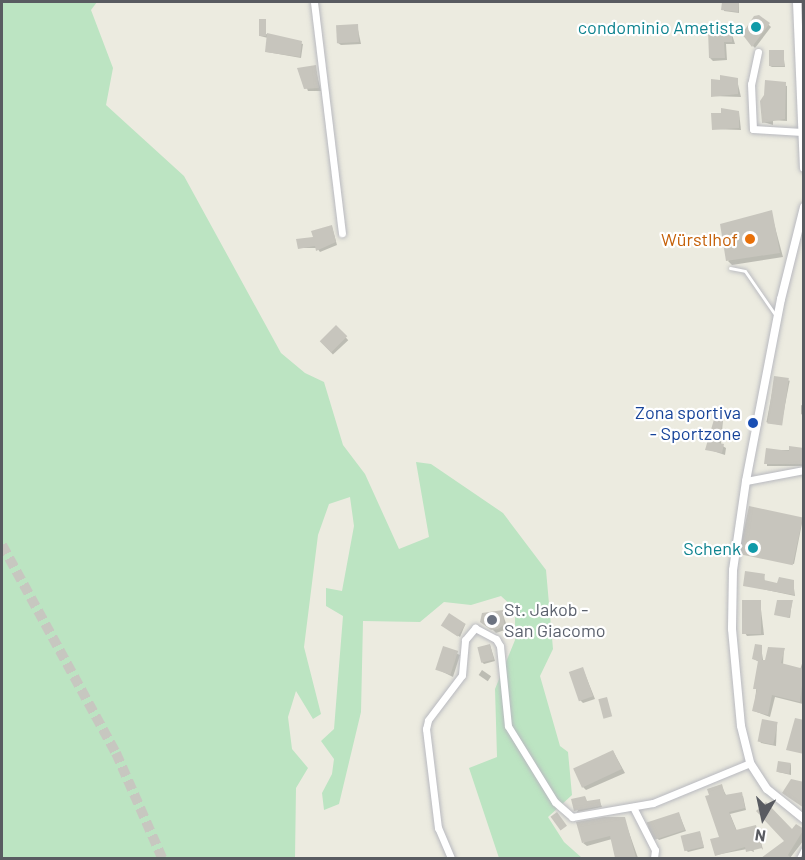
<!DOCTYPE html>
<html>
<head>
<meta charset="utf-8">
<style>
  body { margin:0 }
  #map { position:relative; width:805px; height:860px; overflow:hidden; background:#ecebe0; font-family:Barlow,sans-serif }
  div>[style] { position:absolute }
  .green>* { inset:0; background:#bce4c2 }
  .shadow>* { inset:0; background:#0003; transform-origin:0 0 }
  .building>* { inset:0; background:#c7c5bd; transform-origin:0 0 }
  .primary-tunnel>* { height:10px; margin-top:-5px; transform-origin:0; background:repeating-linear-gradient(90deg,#c7c7c0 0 10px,transparent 0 15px) }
  .roads { filter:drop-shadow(0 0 2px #b8b9bf) drop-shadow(0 0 2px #b8b9bf) }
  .service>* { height:3px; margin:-1.5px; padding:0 1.5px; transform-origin:1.5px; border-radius:1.5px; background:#fff }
  .minor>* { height:7px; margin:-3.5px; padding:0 3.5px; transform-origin:3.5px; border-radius:3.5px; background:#fff }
  .tertiary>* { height:8px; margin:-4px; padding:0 4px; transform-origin:4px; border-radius:4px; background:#fff }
  .dots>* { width:16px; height:16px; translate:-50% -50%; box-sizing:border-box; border:3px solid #fff; border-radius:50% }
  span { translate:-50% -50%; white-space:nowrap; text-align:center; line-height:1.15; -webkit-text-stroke:4.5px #fff; paint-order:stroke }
  .culture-label { font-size:18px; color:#0d838f }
  .right { translate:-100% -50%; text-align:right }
  .food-label { font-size:18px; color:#c56008 }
  .transit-label { font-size:18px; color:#164399 }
  .worship-label { font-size:18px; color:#5b616d }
  .left { translate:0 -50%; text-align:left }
  .frame { position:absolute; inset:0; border:3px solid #595b61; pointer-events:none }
  .north { position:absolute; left:733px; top:788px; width:60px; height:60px; -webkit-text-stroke:4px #fff; paint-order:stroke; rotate:189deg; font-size:16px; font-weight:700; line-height:24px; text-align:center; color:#595b61 }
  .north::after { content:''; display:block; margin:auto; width:21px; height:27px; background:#595b61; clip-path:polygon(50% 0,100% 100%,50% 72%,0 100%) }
</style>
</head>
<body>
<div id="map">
  <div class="green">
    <i style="clip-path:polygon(2px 2px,97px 2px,91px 10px,113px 68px,106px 105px,184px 176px,281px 353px,305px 373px,324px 382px,343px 445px,365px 474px,399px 549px,429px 537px,416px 462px,431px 464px,503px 513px,546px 570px,553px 649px,540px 676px,560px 746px,568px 752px,572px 795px,548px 817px,564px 842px,582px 858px,499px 858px,469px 768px,497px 757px,495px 689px,515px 640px,515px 609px,501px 596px,471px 605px,444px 602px,420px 622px,363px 621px,361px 712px,339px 804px,324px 810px,322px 793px,332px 774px,334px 759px,321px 741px,334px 729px,343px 616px,326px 606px,326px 588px,342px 591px,354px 526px,350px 497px,329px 504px,318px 535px,304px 647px,321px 714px,313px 719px,296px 691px,288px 717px,292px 749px,308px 768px,296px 788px,295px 858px,2px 858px)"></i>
  </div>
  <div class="shadow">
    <i style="clip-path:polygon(724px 2px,739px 2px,739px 13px,724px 11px)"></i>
    <i style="clip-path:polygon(759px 16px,771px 27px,755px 48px,753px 46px)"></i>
    <i style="clip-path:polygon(265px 21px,266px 34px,303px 44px,301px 58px,267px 52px,268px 38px,260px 36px)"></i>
    <i style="clip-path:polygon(357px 25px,361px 44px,341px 45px,338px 43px)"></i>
    <i style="clip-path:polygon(731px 31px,735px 44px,726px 44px,727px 60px,713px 61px,710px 58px)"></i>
    <i style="clip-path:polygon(783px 52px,785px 67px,772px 67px,770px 66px)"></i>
    <i style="clip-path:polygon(315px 67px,321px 91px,308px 91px,299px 69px)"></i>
    <i style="clip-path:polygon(737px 80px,741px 97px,713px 96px)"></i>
    <i style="clip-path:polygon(766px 82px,787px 86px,787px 121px,773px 120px,773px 125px,763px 122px)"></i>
    <i style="clip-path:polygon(739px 112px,741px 130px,713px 129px)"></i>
    <i style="clip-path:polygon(771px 212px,783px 257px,732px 265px,728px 261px)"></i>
    <i style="clip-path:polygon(332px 227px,337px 245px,320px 252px,317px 248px,299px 248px)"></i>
    <i style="left:336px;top:327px;width:18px;height:21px;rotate:47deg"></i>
    <i style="left:775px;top:378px;width:15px;height:45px;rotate:11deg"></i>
    <i style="clip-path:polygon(801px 405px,804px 406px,804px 416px,801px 414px)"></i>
    <i style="clip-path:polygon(723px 419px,721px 445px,726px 448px,725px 455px,707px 449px)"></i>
    <i style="left:767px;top:450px;width:37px;height:16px"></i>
    <i style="clip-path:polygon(803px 518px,794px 564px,744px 554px)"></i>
    <i style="clip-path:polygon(764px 576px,765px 582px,778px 585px,793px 581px,795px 596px,744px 585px)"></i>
    <i style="clip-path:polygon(760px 601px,764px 635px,747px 636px,745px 633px)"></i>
    <i style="clip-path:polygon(792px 601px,790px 618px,776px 614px)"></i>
    <i style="clip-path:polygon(502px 612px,508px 629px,496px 633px,481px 618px)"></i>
    <i style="clip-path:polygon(465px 625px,460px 637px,445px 627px)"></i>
    <i style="clip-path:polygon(490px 645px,495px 661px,484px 664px,482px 662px)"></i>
    <i style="clip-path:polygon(761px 647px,764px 666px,784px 649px,783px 665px,800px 670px,804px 657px,803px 704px,775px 697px,770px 717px,754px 711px,759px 662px,754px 659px)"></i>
    <i style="clip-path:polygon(444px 648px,460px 655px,453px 677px,437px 669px)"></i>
    <i style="clip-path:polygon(583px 669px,595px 699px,583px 703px,580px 700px)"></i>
    <i style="left:482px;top:670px;width:11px;height:6px;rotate:34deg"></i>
    <i style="clip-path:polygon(777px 724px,776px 746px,761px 743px,759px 740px)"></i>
    <i style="clip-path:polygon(613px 751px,625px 773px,586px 790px,582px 786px)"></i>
    <i style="clip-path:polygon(791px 764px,791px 775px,778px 772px)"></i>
    <i style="clip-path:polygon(721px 785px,727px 797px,743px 796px,746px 810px,730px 814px,737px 831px,758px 829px,763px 850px,749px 832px,754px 852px,747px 849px,716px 855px,721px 838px)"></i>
    <i style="clip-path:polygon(585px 797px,587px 803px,599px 800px,602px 807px,577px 812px)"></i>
    <i style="clip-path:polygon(679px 814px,686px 831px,659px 840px,657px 838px)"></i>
    <i style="clip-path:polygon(624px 818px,638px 858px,617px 858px,612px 839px,587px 846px,583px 843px)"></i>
    <i style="clip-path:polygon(796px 826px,804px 831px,804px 840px,790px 858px,770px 858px,767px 856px,787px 841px)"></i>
    <i style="clip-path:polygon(700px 833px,704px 848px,688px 852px,686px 850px)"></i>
  </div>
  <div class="building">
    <i style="clip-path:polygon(722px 2px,739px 2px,738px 12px,721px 10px)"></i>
    <i style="clip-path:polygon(759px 15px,770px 23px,752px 47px,742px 34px,754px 16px)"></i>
    <i style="left:259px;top:19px;width:7px;height:17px"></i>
    <i style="left:358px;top:24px;width:18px;height:22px;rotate:87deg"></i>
    <i style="clip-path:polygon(708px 30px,732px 30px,732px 42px,724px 42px,725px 58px,709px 58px)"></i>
    <i style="clip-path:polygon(267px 33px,302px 41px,300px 57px,265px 52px)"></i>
    <i style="left:769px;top:50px;width:15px;height:16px"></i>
    <i style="clip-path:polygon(316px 65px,319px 88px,304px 89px,297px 68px)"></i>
    <i style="clip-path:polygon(720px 75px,738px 78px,738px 94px,711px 97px,711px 79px,720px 80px)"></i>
    <i style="clip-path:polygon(765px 80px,786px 82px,785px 119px,762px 123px,760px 101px,764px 95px)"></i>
    <i style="clip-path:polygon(721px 108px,739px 111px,739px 128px,712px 130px,711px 113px,721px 113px)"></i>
    <i style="clip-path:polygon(772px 210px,780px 253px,726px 261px,720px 224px)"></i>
    <i style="clip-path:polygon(332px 225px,336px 242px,316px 251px,315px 246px,298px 249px,296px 239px,313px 237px,311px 231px)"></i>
    <i style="left:336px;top:325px;width:16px;height:23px;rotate:45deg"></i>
    <i style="left:774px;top:376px;width:15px;height:48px;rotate:8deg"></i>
    <i style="clip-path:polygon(715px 416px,723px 418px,719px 443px,724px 444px,722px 453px,705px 450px)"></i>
    <i style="clip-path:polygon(789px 446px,804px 448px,804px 464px,764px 464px,766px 448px,789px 451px)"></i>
    <i style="left:749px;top:506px;width:55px;height:49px;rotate:12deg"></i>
    <i style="clip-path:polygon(745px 571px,765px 574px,764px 580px,777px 583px,779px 577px,794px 580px,794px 595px,743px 586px)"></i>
    <i style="left:742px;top:600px;width:19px;height:34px"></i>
    <i style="clip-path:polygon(777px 600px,793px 600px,789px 618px,774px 615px)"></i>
    <i style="clip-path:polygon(503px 610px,504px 625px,498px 629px,491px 630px,480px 622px,482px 613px)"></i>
    <i style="left:449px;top:613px;width:20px;height:15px;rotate:33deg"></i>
    <i style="left:490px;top:644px;width:16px;height:13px;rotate:76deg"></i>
    <i style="clip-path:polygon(755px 644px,762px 645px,762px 660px,765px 660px,768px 647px,785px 648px,781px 663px,804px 669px,800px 702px,772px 695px,768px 715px,752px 711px,757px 689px,753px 689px,758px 661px,752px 659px)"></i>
    <i style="left:443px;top:646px;width:16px;height:25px;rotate:18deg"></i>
    <i style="left:583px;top:667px;width:31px;height:15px;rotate:71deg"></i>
    <i style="left:607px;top:697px;width:20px;height:9px;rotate:75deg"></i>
    <i style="clip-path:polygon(795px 718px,804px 720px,804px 754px,786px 750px)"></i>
    <i style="left:762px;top:719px;width:16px;height:23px;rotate:11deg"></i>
    <i style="left:613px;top:750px;width:21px;height:44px;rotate:65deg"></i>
    <i style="left:778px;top:761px;width:13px;height:11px;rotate:9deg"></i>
    <i style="clip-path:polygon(791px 779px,804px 782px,804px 808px,782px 793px)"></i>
    <i style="clip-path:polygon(722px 784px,725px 795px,742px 792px,745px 808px,729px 812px,736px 830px,756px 825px,762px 848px,746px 852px,745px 847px,715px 856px,710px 839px,719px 837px,705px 796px,709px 795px,707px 789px)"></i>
    <i style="clip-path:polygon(585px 796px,587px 801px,600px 799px,601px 806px,574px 811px,571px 799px)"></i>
    <i style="clip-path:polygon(766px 802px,792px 829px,796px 824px,804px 829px,788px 855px,791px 858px,761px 858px,784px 841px,756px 811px)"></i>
    <i style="left:557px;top:812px;width:17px;height:8px;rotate:54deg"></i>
    <i style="left:679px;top:812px;width:19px;height:34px;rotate:72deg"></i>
    <i style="clip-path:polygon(604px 817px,625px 817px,636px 858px,615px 858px,610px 836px,582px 843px,576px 822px)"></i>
    <i style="left:700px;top:831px;width:16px;height:20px;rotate:76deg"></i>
  </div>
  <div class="primary-tunnel">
    <i style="left:2px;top:545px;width:237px;rotate:61.3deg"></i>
    <i style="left:116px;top:753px;width:115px;rotate:66.3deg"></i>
  </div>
  <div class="roads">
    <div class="service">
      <i style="left:730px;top:268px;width:15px;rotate:11deg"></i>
      <i style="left:745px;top:271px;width:55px;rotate:55.4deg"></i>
      <i style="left:798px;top:858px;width:13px;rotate:-63deg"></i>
    </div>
    <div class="minor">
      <i style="left:314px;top:2px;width:233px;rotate:83.1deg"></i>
      <i style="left:758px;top:52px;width:33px;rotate:102deg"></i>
      <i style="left:751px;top:84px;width:45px;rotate:87.5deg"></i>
      <i style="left:753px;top:129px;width:49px;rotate:3.5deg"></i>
      <i style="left:746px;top:481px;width:59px;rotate:-10.7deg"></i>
      <i style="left:633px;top:807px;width:48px;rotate:62.9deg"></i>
      <i style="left:655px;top:850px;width:8px;rotate:97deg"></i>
      <i style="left:451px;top:858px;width:33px;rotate:-113deg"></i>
      <i style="left:438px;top:828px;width:100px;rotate:-96.9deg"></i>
      <i style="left:426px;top:729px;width:9px;rotate:-77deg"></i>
      <i style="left:428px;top:720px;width:56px;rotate:-52.9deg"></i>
      <i style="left:462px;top:675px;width:35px;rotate:-85deg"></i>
      <i style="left:465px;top:640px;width:16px;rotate:-50deg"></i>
      <i style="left:475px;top:628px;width:24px;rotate:28deg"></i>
      <i style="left:496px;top:639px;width:8px;rotate:60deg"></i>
      <i style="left:500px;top:646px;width:80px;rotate:84.3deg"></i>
      <i style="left:508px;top:726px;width:89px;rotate:58.3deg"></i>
      <i style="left:555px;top:802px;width:23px;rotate:41deg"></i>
      <i style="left:572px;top:817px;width:82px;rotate:-9.8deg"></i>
      <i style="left:653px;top:803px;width:105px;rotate:-22.4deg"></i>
    </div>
    <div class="tertiary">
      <i style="left:797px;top:2px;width:166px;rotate:87.6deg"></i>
      <i style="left:804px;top:207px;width:95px;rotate:104deg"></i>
      <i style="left:781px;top:299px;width:185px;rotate:100.9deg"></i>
      <i style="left:746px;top:481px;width:90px;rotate:98.3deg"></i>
      <i style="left:733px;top:570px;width:59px;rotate:91deg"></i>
      <i style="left:732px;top:629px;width:97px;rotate:84.7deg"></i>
      <i style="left:741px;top:726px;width:38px;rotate:76deg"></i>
      <i style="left:750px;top:763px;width:31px;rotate:57deg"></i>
      <i style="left:767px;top:789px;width:48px;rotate:39deg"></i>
    </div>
  </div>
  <div class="dots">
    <i style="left:756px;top:27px;background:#0f9aa8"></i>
    <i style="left:750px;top:239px;background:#e8710a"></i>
    <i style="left:753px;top:423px;background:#1a4fb4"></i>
    <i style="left:753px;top:548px;background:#0f9aa8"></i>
    <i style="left:492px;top:620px;background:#6b7280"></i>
  </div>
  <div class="culture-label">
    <span class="right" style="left:744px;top:27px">condominio Ametista</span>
    <span class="right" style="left:741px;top:548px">Schenk</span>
  </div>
  <div class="food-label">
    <span class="right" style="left:738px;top:239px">Würstlhof</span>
  </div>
  <div class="transit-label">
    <span class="right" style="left:741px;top:423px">Zona sportiva<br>- Sportzone</span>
  </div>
  <div class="worship-label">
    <span class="left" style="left:504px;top:620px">St. Jakob -<br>San Giacomo</span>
  </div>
  <div class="frame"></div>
  <div class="north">N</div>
</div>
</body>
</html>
